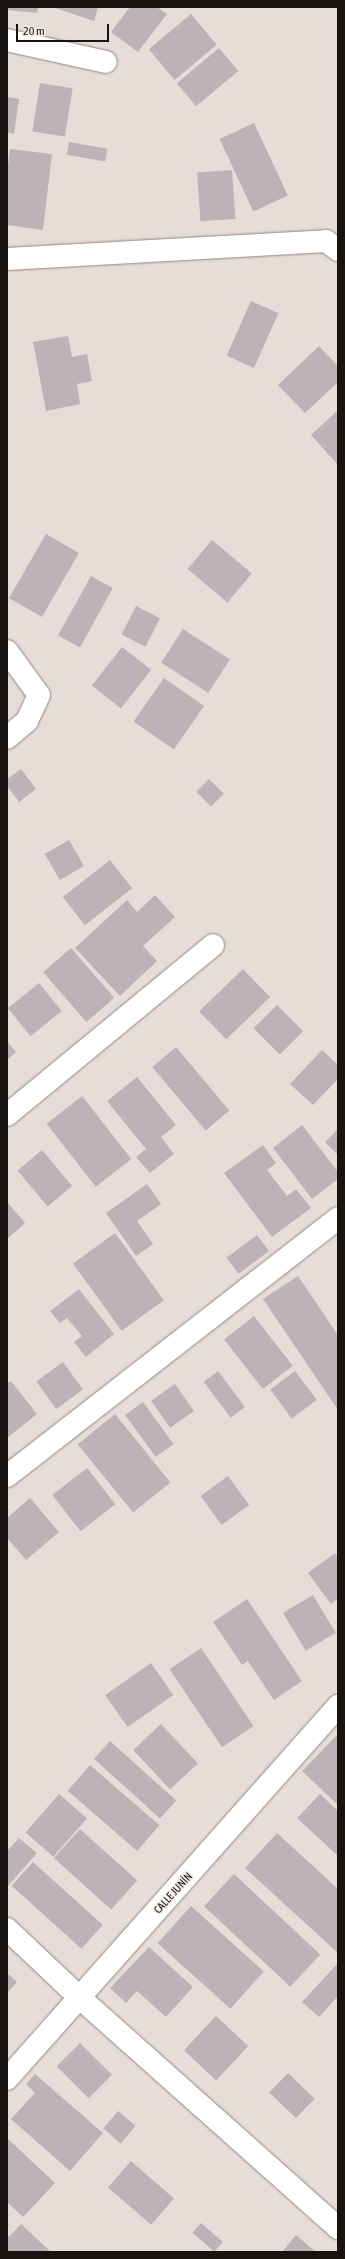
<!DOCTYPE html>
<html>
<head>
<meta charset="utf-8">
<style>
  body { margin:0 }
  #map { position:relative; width:345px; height:2259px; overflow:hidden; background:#e7ddd8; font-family:"Asap Condensed",sans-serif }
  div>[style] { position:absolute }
  .building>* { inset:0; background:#bcb3b9; transform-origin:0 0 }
  .roads { filter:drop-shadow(0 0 1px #918783) drop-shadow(0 0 1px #918783) }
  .minor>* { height:22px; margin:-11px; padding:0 11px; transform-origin:11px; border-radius:11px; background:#fff }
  span { translate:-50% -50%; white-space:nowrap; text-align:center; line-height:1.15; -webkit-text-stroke:3px #f4eae5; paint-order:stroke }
  .street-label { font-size:11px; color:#171311 }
  .frame { position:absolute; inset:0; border:8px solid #171311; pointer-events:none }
  .scale { position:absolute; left:16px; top:24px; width:93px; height:18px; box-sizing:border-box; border:2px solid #171311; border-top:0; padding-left:5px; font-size:12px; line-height:14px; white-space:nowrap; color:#171311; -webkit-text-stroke:3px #f4eae5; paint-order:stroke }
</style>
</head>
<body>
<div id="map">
  <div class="building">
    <i style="clip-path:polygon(7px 7px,38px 7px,37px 13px,7px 10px)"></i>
    <i style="clip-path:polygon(52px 7px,98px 7px,94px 21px)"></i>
    <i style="clip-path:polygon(130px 7px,157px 7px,167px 14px,138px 52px,111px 32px)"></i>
    <i style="left:191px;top:14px;width:40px;height:55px;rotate:50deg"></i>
    <i style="left:219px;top:48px;width:30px;height:55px;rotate:50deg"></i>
    <i style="left:40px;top:83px;width:33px;height:49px;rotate:9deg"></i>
    <i style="clip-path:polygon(7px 97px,19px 99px,14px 134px,7px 132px)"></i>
    <i style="left:254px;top:123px;width:80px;height:38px;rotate:65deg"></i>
    <i style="left:69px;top:142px;width:39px;height:13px;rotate:10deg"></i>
    <i style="clip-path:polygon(10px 149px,52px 154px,43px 230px,7px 225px,7px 173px)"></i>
    <i style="left:232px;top:170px;width:49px;height:35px;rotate:86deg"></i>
    <i style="left:251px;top:301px;width:30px;height:60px;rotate:24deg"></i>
    <i style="clip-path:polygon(68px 336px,72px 357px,87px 354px,92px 381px,77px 384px,80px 404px,46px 411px,33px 342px)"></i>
    <i style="clip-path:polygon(319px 346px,338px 366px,338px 382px,305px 413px,278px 385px)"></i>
    <i style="clip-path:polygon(338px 410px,338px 465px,311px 435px)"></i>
    <i style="left:46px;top:534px;width:38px;height:74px;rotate:30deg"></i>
    <i style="left:212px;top:540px;width:52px;height:38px;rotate:40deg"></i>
    <i style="left:91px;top:576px;width:25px;height:68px;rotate:29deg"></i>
    <i style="left:136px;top:606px;width:27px;height:32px;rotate:27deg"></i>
    <i style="left:183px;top:629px;width:56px;height:40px;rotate:33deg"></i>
    <i style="left:122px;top:647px;width:37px;height:49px;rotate:38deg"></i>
    <i style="left:164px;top:678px;width:49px;height:53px;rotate:35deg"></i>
    <i style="clip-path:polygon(21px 769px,36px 789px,19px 802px,7px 786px,7px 779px)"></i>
    <i style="left:209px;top:779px;width:21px;height:18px;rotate:45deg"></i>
    <i style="left:69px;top:840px;width:30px;height:28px;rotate:60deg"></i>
    <i style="left:110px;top:860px;width:36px;height:60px;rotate:52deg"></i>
    <i style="clip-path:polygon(155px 895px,175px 917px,143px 946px,157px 961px,120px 996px,75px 948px,127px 900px,137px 912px)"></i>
    <i style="left:71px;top:948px;width:66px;height:37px;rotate:49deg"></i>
    <i style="left:243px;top:969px;width:39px;height:61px;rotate:46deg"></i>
    <i style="left:39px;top:983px;width:36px;height:40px;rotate:51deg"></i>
    <i style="left:277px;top:1005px;width:37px;height:33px;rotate:45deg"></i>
    <i style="clip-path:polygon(7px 1041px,16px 1052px,7px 1060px)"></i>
    <i style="left:176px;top:1047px;width:83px;height:31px;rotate:50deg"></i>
    <i style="clip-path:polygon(322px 1050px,338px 1065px,338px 1079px,313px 1105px,290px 1084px)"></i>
    <i style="clip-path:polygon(137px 1077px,176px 1125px,161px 1137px,174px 1154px,150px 1173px,136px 1157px,146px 1149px,107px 1101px)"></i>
    <i style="left:82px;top:1096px;width:80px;height:45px;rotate:52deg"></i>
    <i style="clip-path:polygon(302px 1125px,338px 1172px,338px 1179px,312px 1199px,273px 1148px)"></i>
    <i style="clip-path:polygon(338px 1129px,338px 1155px,325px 1142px)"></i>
    <i style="clip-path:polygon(263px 1145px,276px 1163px,267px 1170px,287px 1196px,296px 1189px,311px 1208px,272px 1237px,224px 1173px)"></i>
    <i style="left:42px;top:1150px;width:47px;height:32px;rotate:50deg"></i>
    <i style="clip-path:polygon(147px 1184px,161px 1204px,137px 1221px,153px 1244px,136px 1256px,106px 1213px)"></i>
    <i style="clip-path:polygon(7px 1202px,25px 1223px,7px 1239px)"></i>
    <i style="left:115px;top:1233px;width:83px;height:52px;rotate:54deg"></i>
    <i style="left:257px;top:1235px;width:20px;height:38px;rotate:53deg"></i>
    <i style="clip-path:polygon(298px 1276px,338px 1335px,338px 1410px,263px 1299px)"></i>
    <i style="clip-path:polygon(79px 1289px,114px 1334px,86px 1357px,74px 1342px,82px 1336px,67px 1318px,60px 1323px,50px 1311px)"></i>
    <i style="left:254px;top:1316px;width:63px;height:38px;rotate:52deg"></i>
    <i style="left:63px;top:1362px;width:34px;height:33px;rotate:54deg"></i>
    <i style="left:218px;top:1371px;width:45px;height:18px;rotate:53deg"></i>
    <i style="left:295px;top:1371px;width:36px;height:31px;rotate:53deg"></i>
    <i style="clip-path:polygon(11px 1381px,37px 1414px,7px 1438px,7px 1384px)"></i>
    <i style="left:175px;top:1384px;width:33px;height:29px;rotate:55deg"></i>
    <i style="left:143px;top:1402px;width:52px;height:22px;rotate:54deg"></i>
    <i style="left:115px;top:1414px;width:88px;height:48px;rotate:51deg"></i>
    <i style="left:87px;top:1468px;width:46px;height:44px;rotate:52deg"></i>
    <i style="left:228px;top:1476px;width:36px;height:34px;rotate:54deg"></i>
    <i style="clip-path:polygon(30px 1498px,59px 1532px,26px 1560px,7px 1538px,7px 1518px)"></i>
    <i style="clip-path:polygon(335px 1553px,338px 1557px,338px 1598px,331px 1604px,308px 1573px)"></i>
    <i style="left:313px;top:1595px;width:44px;height:35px;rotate:59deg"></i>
    <i style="clip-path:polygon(247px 1599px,302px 1681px,274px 1700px,248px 1661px,242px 1665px,213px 1622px)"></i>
    <i style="left:201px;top:1648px;width:94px;height:38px;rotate:56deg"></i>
    <i style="left:151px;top:1663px;width:39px;height:56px;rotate:55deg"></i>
    <i style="left:161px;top:1724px;width:54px;height:38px;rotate:47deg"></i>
    <i style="clip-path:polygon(338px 1734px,338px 1805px,302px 1771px)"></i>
    <i style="left:110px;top:1741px;width:89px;height:24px;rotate:42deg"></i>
    <i style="left:90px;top:1765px;width:92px;height:34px;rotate:41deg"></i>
    <i style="left:59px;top:1794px;width:37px;height:51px;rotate:41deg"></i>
    <i style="clip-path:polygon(320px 1794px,338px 1811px,338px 1856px,297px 1818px)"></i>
    <i style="left:80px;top:1829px;width:77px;height:39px;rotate:42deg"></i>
    <i style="clip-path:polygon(277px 1833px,338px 1889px,338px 1953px,245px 1868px)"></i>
    <i style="clip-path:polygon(19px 1838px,37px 1853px,7px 1887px,7px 1851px)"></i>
    <i style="left:33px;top:1862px;width:94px;height:32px;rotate:42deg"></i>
    <i style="left:234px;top:1874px;width:118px;height:44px;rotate:43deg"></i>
    <i style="left:191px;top:1906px;width:98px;height:50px;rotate:42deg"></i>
    <i style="clip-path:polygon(149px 1947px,193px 1987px,166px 2017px,137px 1991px,126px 2003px,110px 1988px)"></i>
    <i style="clip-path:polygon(338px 1963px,338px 1996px,319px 2017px,302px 2002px)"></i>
    <i style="clip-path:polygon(7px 1973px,17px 1982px,7px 1993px)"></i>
    <i style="left:216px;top:2016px;width:44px;height:47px;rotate:43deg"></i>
    <i style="left:80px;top:2043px;width:45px;height:33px;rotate:45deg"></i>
    <i style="left:288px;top:2073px;width:37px;height:27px;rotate:44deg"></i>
    <i style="clip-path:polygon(35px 2074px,103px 2133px,70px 2171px,11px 2119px,35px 2093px,26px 2084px)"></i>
    <i style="left:118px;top:2111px;width:23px;height:23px;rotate:40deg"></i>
    <i style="clip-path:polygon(7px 2138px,55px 2183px,23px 2217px,7px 2202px)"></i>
    <i style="left:131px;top:2161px;width:57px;height:35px;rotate:41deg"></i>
    <i style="left:201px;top:2223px;width:29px;height:13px;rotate:41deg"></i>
    <i style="clip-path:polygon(21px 2224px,51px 2252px,7px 2252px,7px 2235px,9px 2237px)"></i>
    <i style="clip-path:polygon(296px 2235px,316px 2252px,282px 2252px)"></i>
  </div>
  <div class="roads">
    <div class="minor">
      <i style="left:7px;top:40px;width:101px;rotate:12.5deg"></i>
      <i style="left:7px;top:259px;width:320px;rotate:-3.2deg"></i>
      <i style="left:326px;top:241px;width:15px;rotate:37deg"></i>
      <i style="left:7px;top:651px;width:54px;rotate:54deg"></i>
      <i style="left:39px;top:695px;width:29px;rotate:115deg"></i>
      <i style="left:27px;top:721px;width:26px;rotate:140deg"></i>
      <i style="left:7px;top:1115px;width:267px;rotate:-39.5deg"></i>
      <i style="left:7px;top:1476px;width:420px;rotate:-37.9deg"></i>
      <i style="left:7px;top:1929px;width:100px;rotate:43.4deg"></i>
      <i style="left:80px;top:1998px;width:346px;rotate:41.7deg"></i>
      <i style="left:7px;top:2079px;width:499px;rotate:-48.4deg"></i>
    </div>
  </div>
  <div class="street-label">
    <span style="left:173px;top:1893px;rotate:-48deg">CALLE JUNÍN</span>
  </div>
  <div class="frame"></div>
  <div class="scale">20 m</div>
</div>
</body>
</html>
